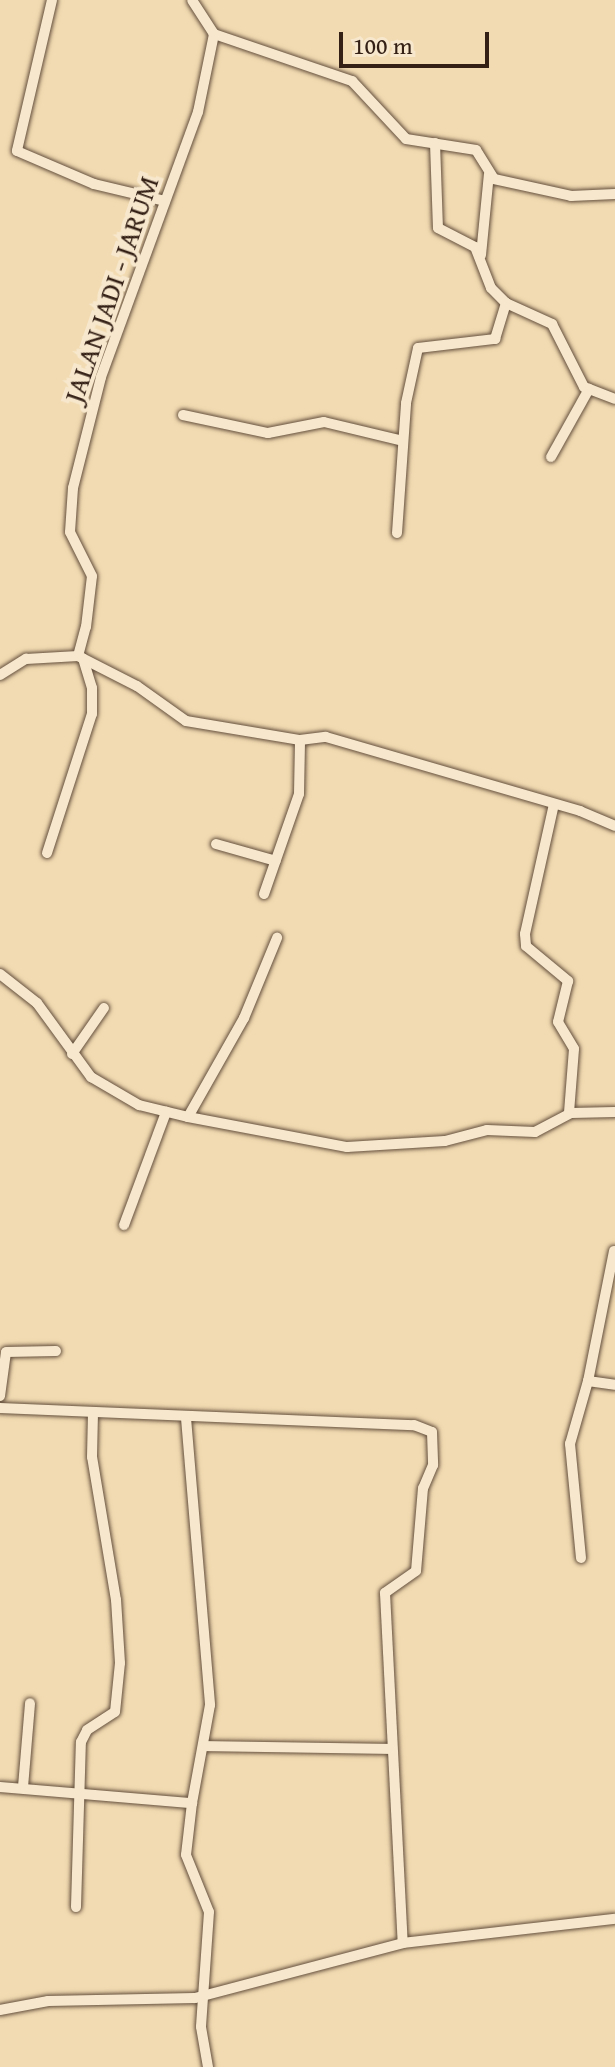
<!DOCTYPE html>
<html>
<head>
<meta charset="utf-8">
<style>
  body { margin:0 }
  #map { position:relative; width:615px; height:2067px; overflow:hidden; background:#f2dbb2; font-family:"Gentium Book Plus",serif }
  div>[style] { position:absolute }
  .roads { filter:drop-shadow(0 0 2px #644f3d) drop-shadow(0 0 2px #644f3d) }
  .minor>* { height:10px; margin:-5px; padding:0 5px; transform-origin:5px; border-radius:5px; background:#f7e8cd }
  span { translate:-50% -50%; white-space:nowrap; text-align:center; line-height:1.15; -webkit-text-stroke:8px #f7e8cd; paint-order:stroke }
  .street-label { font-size:28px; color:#352016 }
  .scale { position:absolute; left:339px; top:32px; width:150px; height:36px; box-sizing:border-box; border:4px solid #352016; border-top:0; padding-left:10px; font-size:24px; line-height:28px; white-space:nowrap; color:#352016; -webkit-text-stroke:6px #f7e8cd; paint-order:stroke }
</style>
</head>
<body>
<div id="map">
  <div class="roads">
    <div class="minor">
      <i style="left:52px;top:0;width:155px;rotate:103.1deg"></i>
      <i style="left:17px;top:151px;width:84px;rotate:23.2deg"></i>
      <i style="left:94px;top:184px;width:73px;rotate:13.5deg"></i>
      <i style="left:214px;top:34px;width:146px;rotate:18.8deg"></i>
      <i style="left:352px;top:81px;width:79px;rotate:47deg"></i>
      <i style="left:406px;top:139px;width:71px;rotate:8.9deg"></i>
      <i style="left:476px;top:150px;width:34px;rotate:58deg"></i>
      <i style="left:494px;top:179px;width:79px;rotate:12.4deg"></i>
      <i style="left:571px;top:196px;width:44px;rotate:-2.6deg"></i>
      <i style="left:435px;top:143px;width:85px;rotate:88deg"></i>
      <i style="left:438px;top:228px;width:42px;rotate:27.2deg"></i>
      <i style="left:475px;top:247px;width:44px;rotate:68.7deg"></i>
      <i style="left:491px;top:288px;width:21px;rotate:45deg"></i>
      <i style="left:481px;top:255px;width:81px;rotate:-84.4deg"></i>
      <i style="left:183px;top:415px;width:87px;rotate:12deg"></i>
      <i style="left:268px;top:433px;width:57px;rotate:-11.1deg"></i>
      <i style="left:324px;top:422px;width:81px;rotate:13.5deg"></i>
      <i style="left:551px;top:457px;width:78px;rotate:-60.8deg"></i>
      <i style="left:397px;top:533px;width:130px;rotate:-86deg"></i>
      <i style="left:406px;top:403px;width:56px;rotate:-77.7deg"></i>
      <i style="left:418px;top:348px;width:78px;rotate:-6.7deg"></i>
      <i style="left:495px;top:339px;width:38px;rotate:-73deg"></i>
      <i style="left:506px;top:303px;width:51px;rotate:24.5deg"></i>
      <i style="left:552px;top:324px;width:71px;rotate:63.1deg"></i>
      <i style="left:584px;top:387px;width:33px;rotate:21deg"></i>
      <i style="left:78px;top:656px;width:66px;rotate:27deg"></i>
      <i style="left:137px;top:686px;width:60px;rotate:35.5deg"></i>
      <i style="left:186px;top:721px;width:116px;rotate:9.5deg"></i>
      <i style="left:300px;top:740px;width:26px;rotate:-7deg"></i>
      <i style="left:326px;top:737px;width:265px;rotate:16.2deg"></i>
      <i style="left:580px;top:811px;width:38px;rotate:23deg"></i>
      <i style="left:0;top:675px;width:31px;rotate:-32deg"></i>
      <i style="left:26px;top:659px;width:52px;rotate:-3.3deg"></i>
      <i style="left:78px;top:656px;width:30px;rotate:-75deg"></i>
      <i style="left:86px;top:627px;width:51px;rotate:-83.3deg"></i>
      <i style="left:92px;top:576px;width:49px;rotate:-116.6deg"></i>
      <i style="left:70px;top:532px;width:44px;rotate:-86.1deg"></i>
      <i style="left:73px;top:488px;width:114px;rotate:-75.8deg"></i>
      <i style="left:101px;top:377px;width:282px;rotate:-69.9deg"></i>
      <i style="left:198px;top:112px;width:80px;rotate:-78.4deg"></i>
      <i style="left:214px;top:34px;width:40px;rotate:-122.9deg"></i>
      <i style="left:554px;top:804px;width:133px;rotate:102.6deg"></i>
      <i style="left:525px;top:934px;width:12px;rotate:85deg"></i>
      <i style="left:526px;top:946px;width:55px;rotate:39.8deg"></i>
      <i style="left:568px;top:981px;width:42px;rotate:103.7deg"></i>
      <i style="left:558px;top:1022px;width:31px;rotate:59deg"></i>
      <i style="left:574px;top:1049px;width:64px;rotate:94.5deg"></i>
      <i style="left:216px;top:844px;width:62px;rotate:15.8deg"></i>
      <i style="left:47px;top:853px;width:146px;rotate:-72.1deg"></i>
      <i style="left:92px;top:714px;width:26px;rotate:-90deg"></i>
      <i style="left:92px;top:688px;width:31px;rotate:-107deg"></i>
      <i style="left:264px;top:894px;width:106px;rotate:-70.7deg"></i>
      <i style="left:299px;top:794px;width:54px;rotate:-88.9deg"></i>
      <i style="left:0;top:974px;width:47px;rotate:38.1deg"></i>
      <i style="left:37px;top:1003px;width:92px;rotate:53.9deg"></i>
      <i style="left:91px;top:1077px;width:56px;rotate:30.3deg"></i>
      <i style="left:139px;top:1105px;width:50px;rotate:13.8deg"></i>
      <i style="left:188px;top:1117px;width:162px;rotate:10.7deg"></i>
      <i style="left:347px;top:1147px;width:98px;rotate:-3.5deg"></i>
      <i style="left:445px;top:1141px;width:43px;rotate:-14.7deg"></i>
      <i style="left:487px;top:1130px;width:48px;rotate:2.4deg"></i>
      <i style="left:535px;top:1132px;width:41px;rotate:-27.8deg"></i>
      <i style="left:571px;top:1113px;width:44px;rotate:-1.3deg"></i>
      <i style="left:72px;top:1054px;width:56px;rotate:-55.2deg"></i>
      <i style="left:188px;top:1117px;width:114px;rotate:-60.5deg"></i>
      <i style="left:244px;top:1018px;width:87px;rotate:-67.6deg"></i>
      <i style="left:124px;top:1225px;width:121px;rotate:-69.6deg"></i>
      <i style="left:614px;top:1251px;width:133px;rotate:101.3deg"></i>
      <i style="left:588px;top:1381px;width:27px;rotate:8deg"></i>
      <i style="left:0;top:1396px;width:44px;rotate:-82.2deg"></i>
      <i style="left:6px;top:1352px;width:50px;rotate:-1.1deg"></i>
      <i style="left:0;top:1408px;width:414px;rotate:2.4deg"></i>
      <i style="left:414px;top:1425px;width:19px;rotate:21deg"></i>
      <i style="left:432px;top:1432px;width:33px;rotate:88deg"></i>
      <i style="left:433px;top:1465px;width:25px;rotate:113deg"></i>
      <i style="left:423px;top:1488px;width:83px;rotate:94.8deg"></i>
      <i style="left:416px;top:1571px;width:38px;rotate:145deg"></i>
      <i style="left:385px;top:1593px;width:350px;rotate:87.1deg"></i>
      <i style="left:186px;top:1418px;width:288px;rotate:85.2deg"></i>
      <i style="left:210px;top:1705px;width:100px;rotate:100.4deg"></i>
      <i style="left:581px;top:1558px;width:115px;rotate:-95.5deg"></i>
      <i style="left:570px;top:1444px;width:66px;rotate:-74.1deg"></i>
      <i style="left:205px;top:1746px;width:185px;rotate:0.9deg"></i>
      <i style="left:0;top:1787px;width:193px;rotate:4.8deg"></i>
      <i style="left:192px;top:1803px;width:52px;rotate:96.6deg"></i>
      <i style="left:186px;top:1855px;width:61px;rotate:68deg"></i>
      <i style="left:209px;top:1912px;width:115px;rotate:94deg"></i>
      <i style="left:201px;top:2027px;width:41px;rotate:80.1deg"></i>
      <i style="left:23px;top:1787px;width:84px;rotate:-85.2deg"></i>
      <i style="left:76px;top:1907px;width:165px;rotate:-88.3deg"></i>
      <i style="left:81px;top:1742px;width:13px;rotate:-63deg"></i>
      <i style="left:87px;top:1730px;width:33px;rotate:-33deg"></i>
      <i style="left:115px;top:1712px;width:49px;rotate:-84.2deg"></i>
      <i style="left:120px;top:1663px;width:63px;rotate:-93.6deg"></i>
      <i style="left:116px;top:1600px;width:145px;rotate:-99.5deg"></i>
      <i style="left:92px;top:1457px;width:43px;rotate:-88.7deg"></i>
      <i style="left:0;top:2010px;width:49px;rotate:-10.6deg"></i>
      <i style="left:48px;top:2001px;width:147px;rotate:-1.2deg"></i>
      <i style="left:195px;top:1998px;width:215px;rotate:-14.8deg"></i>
      <i style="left:403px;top:1943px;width:213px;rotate:-6.5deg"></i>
    </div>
  </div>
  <div class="street-label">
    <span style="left:111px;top:289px;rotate:-71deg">JALAN JADI - JARUM</span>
  </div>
  <div class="scale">100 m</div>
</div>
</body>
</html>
